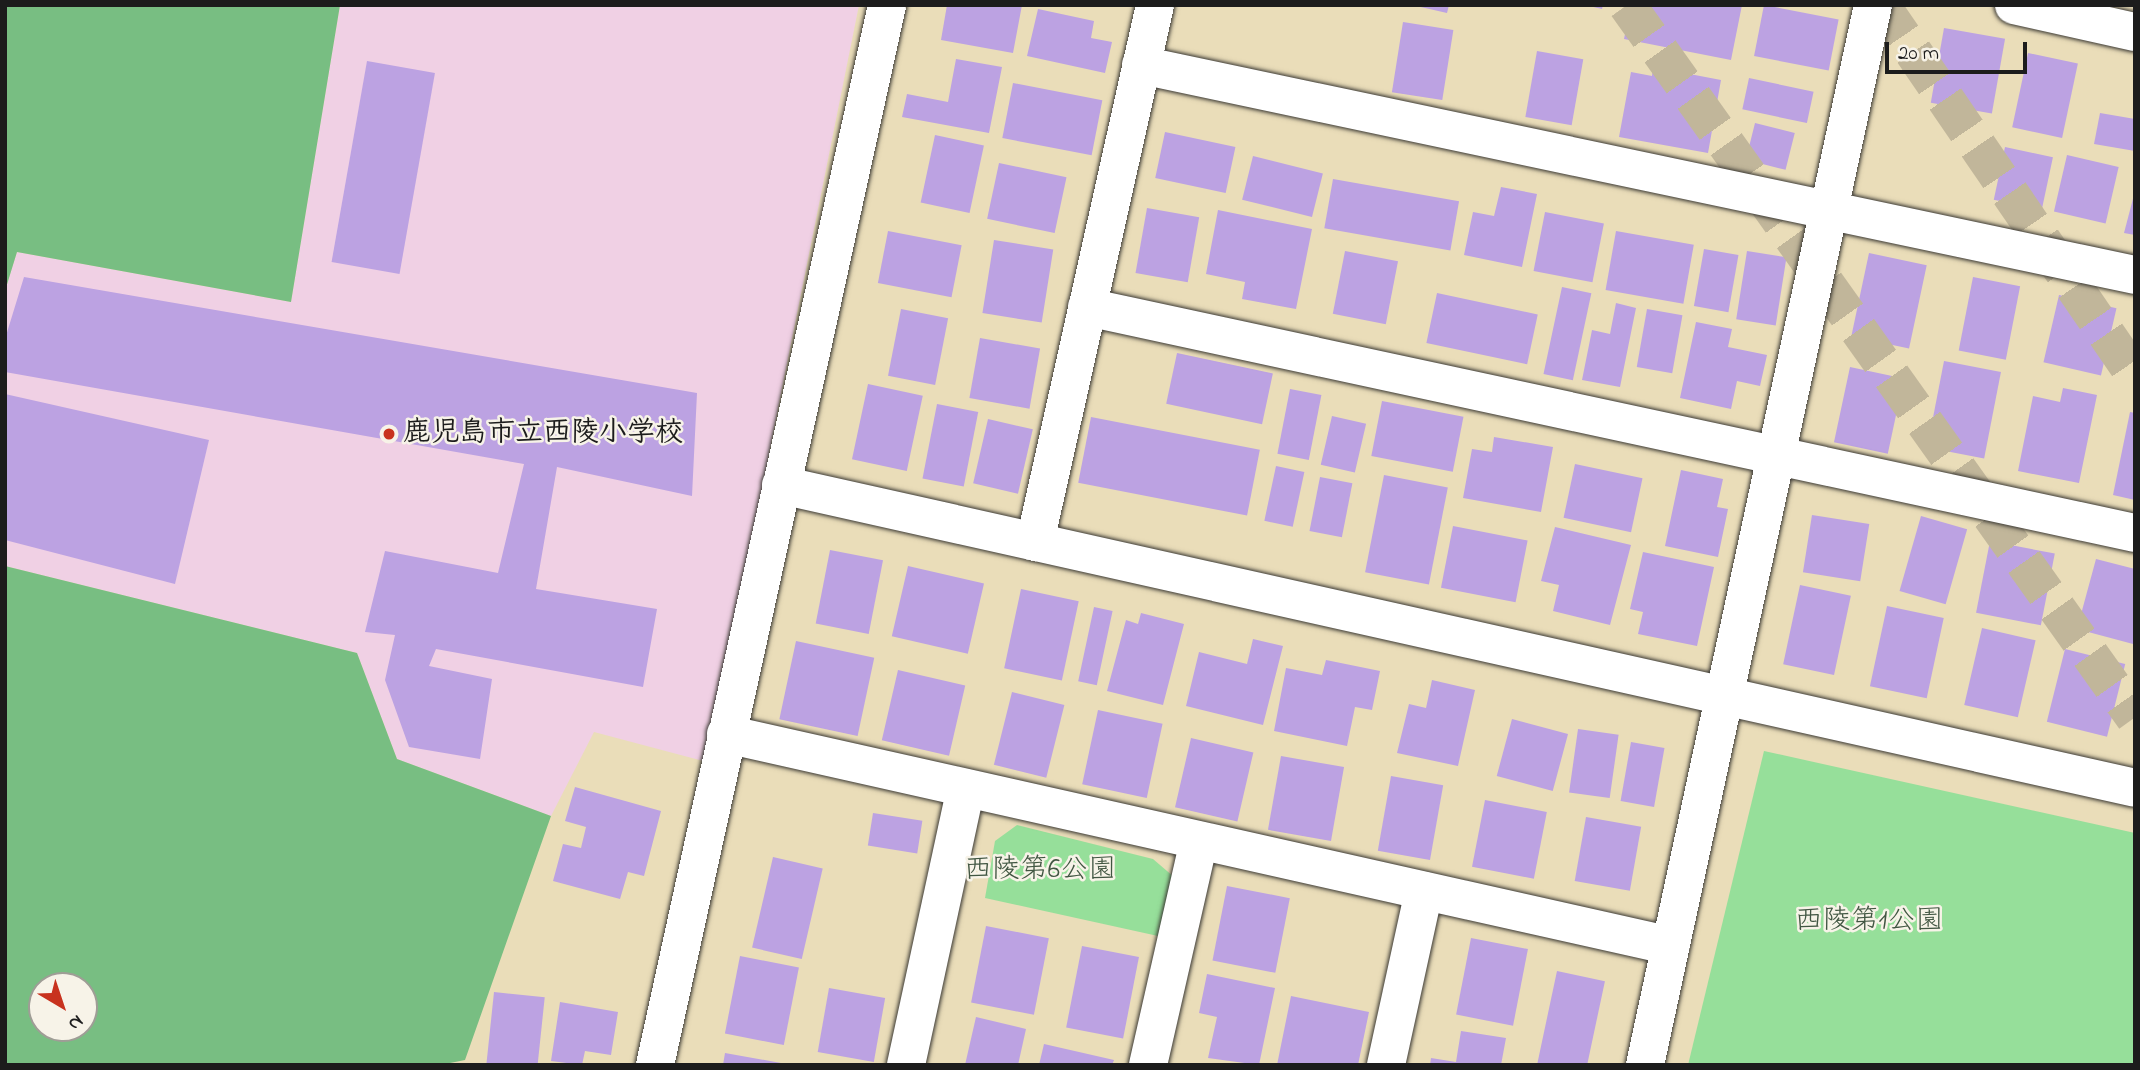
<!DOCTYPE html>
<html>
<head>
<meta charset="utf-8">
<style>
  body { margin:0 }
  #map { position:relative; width:2140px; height:1070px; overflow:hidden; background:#eaddb9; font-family:"Indie Flower","Klee One",sans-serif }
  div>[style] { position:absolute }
  .built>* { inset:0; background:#f0d0e4 }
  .green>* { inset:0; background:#96df9a }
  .forest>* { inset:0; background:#78be82 }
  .building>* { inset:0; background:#bca2e2; transform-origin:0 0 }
  .highway-tunnel>* { height:38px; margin-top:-19px; transform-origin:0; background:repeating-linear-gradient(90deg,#c1b69a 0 38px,transparent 0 57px) }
  .roads { filter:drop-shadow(0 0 2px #3b3934) drop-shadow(0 0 2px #3b3934) }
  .street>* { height:38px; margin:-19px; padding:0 19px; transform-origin:19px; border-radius:19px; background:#fff }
  .dots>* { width:19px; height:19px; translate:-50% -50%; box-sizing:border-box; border:4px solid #f7f3e8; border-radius:50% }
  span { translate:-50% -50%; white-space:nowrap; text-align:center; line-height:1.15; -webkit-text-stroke:5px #f7f3e8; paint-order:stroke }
  .poi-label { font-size:28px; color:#1c1c1c; font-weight:700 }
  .left { translate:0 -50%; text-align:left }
  .park-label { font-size:28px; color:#415642 }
  .frame { position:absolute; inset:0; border:7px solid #1c1c1c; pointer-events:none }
  .north { position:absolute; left:28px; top:972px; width:70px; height:70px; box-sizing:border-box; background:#f7f3e8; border:2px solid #9f9d96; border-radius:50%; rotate:141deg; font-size:19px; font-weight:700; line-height:28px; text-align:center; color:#1c1c1c }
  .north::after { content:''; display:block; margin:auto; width:24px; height:32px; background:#c8321e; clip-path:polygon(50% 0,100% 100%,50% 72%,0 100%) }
  .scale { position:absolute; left:1885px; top:42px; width:142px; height:32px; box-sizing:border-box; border:4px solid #1c1c1c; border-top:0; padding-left:9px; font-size:21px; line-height:24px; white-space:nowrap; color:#1c1c1c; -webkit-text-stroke:5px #f7f3e8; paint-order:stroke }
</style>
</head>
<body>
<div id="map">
  <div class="built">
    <i style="clip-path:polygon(340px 5px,859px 5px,707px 762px,594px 732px,551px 816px,397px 759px,357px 653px,5px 566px,5px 291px,17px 252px,291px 302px)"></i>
  </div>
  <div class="green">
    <i style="clip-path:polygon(1764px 751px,2135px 833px,2135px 1065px,1688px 1065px)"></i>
    <i style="clip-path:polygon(1017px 825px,1153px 859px,1174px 877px,1158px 936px,985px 898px,995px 841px)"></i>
  </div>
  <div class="forest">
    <i style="clip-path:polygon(5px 5px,340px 5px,291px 302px,17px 252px,5px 291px)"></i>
    <i style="clip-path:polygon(evenodd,5px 566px,357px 653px,397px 759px,551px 816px,465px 1060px,440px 1065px,5px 1065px,5px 566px,42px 986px,84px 986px,84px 1028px,42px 1028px,42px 986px)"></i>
  </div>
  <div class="building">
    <i style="clip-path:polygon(947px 5px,1022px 5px,1013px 53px,941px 40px)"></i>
    <i style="clip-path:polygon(1412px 5px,1449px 5px,1447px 13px)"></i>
    <i style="clip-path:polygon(1585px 5px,1603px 5px,1602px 9px)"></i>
    <i style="clip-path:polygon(1631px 5px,1742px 5px,1731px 60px,1624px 39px)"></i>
    <i style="left:1764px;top:5px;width:76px;height:52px;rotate:11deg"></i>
    <i style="clip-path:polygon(1038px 9px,1094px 21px,1091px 38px,1112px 42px,1105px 73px,1027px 56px)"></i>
    <i style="left:1403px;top:22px;width:51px;height:71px;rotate:9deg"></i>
    <i style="left:1944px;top:28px;width:62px;height:76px;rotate:10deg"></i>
    <i style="left:1537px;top:51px;width:47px;height:67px;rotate:10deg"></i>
    <i style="left:2028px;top:53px;width:51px;height:76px;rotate:12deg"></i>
    <i style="clip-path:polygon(956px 59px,1002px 67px,989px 133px,902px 117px,907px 94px,948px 102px)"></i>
    <i style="left:367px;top:61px;width:69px;height:204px;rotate:10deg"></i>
    <i style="clip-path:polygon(1653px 67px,1721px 80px,1708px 153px,1619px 137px,1631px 72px,1652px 76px)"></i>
    <i style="left:1749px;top:78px;width:66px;height:32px;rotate:12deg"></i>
    <i style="left:1013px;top:83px;width:91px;height:56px;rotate:11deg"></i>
    <i style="clip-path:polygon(2100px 113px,2135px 119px,2135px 151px,2094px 144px)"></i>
    <i style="left:1755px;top:123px;width:41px;height:38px;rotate:14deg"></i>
    <i style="left:1165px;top:132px;width:72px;height:47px;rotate:12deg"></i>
    <i style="left:935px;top:135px;width:50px;height:69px;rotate:12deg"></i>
    <i style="left:2005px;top:147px;width:49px;height:54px;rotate:12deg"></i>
    <i style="left:2067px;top:155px;width:53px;height:58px;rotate:13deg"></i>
    <i style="left:1253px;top:156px;width:72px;height:45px;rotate:14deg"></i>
    <i style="left:999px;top:163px;width:69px;height:57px;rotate:12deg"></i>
    <i style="left:1333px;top:179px;width:128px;height:50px;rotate:10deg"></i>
    <i style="clip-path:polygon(1501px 187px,1537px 194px,1522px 267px,1464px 255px,1473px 212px,1494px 216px)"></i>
    <i style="clip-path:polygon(2135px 191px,2135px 235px,2124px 233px)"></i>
    <i style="left:1147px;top:208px;width:53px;height:66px;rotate:10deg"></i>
    <i style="clip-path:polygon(1218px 210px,1312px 229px,1296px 309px,1242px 299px,1245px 282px,1206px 274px)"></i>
    <i style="left:1545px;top:212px;width:60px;height:60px;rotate:11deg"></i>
    <i style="left:888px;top:231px;width:75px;height:53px;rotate:11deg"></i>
    <i style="left:1616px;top:231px;width:79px;height:60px;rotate:10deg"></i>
    <i style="left:994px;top:240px;width:60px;height:74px;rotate:9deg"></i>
    <i style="left:1704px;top:249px;width:35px;height:58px;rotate:10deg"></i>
    <i style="left:1345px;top:251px;width:54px;height:64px;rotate:11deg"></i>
    <i style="left:1747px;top:251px;width:40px;height:69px;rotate:9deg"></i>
    <i style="left:1869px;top:253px;width:59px;height:85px;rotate:12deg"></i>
    <i style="clip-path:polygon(24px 277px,697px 393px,692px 496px,557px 467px,536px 589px,657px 609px,643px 687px,436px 649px,429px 666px,492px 679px,480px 759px,409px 747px,385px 680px,395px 635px,365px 632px,385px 551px,498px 573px,524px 464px,5px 372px,5px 339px)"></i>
    <i style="left:1973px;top:277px;width:48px;height:75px;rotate:11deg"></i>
    <i style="left:1562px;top:287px;width:30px;height:89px;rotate:12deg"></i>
    <i style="left:1437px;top:293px;width:103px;height:51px;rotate:12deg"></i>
    <i style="left:2059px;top:295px;width:59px;height:69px;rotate:13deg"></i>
    <i style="clip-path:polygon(1616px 303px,1636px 308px,1620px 387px,1582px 380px,1592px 330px,1610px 334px)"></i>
    <i style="left:901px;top:309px;width:48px;height:68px;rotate:11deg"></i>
    <i style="left:1647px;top:309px;width:36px;height:59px;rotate:10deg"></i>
    <i style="clip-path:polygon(1696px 322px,1732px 329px,1728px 347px,1767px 355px,1760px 386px,1737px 381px,1731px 409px,1680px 398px)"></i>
    <i style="left:980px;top:338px;width:61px;height:61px;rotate:10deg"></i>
    <i style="left:1177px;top:353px;width:98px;height:52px;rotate:12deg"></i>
    <i style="left:1944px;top:361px;width:58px;height:88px;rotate:11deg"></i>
    <i style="left:1850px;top:367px;width:55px;height:77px;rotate:12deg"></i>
    <i style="left:868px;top:384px;width:56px;height:77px;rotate:12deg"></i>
    <i style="clip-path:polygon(2063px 388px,2097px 395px,2079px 483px,2018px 471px,2033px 396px,2060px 402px)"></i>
    <i style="left:1290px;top:389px;width:32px;height:66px;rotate:11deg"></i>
    <i style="clip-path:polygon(5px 394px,209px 440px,175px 584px,5px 540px)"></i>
    <i style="left:1382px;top:401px;width:83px;height:56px;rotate:11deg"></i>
    <i style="left:937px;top:404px;width:42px;height:76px;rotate:11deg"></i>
    <i style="clip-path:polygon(2130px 412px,2135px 413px,2135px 500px,2113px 495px)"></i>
    <i style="left:1332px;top:416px;width:35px;height:50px;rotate:13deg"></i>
    <i style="left:1091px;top:417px;width:172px;height:67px;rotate:11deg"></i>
    <i style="left:988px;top:419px;width:46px;height:66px;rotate:13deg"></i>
    <i style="clip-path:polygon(1494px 437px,1553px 447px,1541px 512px,1463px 498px,1472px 449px,1492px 452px)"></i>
    <i style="left:1575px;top:464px;width:69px;height:55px;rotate:12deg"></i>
    <i style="left:1276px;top:466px;width:29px;height:56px;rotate:12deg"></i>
    <i style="clip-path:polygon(1681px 470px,1723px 479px,1717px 507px,1728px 509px,1718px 557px,1665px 546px)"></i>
    <i style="left:1384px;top:475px;width:65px;height:99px;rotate:11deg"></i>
    <i style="left:1320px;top:477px;width:33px;height:55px;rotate:11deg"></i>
    <i style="left:1812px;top:515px;width:58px;height:58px;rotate:9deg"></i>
    <i style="left:1921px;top:516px;width:48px;height:78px;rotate:16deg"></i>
    <i style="left:1453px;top:526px;width:76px;height:63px;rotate:11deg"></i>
    <i style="clip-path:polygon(1555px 527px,1631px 545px,1610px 625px,1553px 611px,1559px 585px,1541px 581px)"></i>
    <i style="left:1990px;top:541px;width:66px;height:73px;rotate:11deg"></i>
    <i style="left:830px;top:550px;width:54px;height:75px;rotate:11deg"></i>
    <i style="clip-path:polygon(1643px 552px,1714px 567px,1697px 646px,1638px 634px,1643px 612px,1630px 609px)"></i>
    <i style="clip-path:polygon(2096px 559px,2135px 569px,2133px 644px,2077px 629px)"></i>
    <i style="left:908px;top:566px;width:78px;height:72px;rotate:13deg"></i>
    <i style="left:1800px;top:585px;width:52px;height:81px;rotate:12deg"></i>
    <i style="left:1021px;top:589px;width:59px;height:81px;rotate:12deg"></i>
    <i style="left:1887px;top:606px;width:58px;height:82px;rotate:12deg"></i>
    <i style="left:1094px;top:607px;width:19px;height:76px;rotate:12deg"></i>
    <i style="clip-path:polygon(1141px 613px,1184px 624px,1163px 705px,1107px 691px,1126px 620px,1138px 624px)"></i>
    <i style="left:1982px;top:628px;width:55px;height:79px;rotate:13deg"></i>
    <i style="clip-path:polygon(1253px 639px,1283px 646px,1263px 725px,1186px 706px,1199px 652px,1247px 664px)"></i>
    <i style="left:796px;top:641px;width:80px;height:80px;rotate:12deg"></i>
    <i style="left:2065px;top:649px;width:62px;height:75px;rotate:14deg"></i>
    <i style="clip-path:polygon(1326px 660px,1380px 671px,1372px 710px,1355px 707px,1347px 746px,1274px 731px,1286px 668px,1322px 675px)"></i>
    <i style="left:898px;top:670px;width:69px;height:72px;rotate:13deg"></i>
    <i style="clip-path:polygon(1432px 680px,1475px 690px,1458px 766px,1397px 753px,1409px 704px,1426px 708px)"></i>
    <i style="left:1012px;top:692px;width:54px;height:75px;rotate:14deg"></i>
    <i style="left:1098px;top:710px;width:66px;height:76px;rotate:12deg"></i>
    <i style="left:1512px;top:719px;width:58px;height:59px;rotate:15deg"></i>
    <i style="left:1578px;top:729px;width:41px;height:64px;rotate:8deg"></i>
    <i style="left:1191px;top:738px;width:64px;height:71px;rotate:13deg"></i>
    <i style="left:1631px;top:742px;width:34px;height:60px;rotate:10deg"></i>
    <i style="left:1281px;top:756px;width:64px;height:75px;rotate:10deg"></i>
    <i style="left:1391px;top:776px;width:53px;height:76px;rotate:10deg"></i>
    <i style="clip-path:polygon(575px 787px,661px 811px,644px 876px,628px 872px,620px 899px,553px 881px,563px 844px,581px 848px,586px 827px,565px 821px)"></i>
    <i style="left:1485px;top:800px;width:63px;height:68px;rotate:11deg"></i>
    <i style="left:873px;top:813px;width:50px;height:33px;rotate:9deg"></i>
    <i style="left:1586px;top:817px;width:56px;height:65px;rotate:10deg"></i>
    <i style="left:773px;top:857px;width:51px;height:93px;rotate:13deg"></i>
    <i style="left:1227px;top:886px;width:64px;height:76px;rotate:11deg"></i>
    <i style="left:986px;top:926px;width:64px;height:78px;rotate:11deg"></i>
    <i style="left:1471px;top:938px;width:58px;height:78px;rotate:11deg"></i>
    <i style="left:1082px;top:946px;width:58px;height:83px;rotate:11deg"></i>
    <i style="left:740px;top:956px;width:60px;height:79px;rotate:11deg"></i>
    <i style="left:1557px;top:971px;width:49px;height:96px;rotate:12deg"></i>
    <i style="clip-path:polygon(1207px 974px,1275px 988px,1259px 1065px,1208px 1058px,1217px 1017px,1199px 1013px)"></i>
    <i style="left:829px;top:988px;width:57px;height:65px;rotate:10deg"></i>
    <i style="left:494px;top:992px;width:51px;height:74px;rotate:6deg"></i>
    <i style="clip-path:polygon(1291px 996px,1369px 1012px,1358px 1065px,1277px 1065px)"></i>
    <i style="clip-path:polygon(560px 1002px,618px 1012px,611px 1055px,585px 1051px,582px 1065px,551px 1061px)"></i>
    <i style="clip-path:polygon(976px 1017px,1026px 1029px,1018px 1065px,965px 1065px)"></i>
    <i style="clip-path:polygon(1461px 1031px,1506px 1038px,1501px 1065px,1430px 1065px,1431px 1058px,1456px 1062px)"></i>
    <i style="clip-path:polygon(1044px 1044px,1114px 1060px,1112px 1065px,1039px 1065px)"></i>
    <i style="clip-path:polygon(725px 1053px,781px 1063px,781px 1065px,723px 1065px)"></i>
  </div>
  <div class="highway-tunnel">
    <i style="left:1627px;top:5px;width:875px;rotate:54.53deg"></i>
    <i style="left:1881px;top:5px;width:450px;rotate:55.6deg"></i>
  </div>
  <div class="roads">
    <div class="street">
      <i style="left:2014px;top:5px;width:124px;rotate:12.6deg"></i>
      <i style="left:1141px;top:65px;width:1016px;rotate:11.93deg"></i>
      <i style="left:1087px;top:307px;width:1072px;rotate:12.17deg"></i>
      <i style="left:781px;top:485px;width:1387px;rotate:12.61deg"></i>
      <i style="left:1035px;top:542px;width:550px;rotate:-77.4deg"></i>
      <i style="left:726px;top:734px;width:968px;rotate:12.64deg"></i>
      <i style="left:655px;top:1065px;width:1085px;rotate:-77.65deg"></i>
      <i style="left:906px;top:1065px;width:283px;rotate:-77.8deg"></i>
      <i style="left:1148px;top:1065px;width:230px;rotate:-77.2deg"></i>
      <i style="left:1386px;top:1065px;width:178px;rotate:-77.7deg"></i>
      <i style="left:1645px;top:1065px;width:1084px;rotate:-77.86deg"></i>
    </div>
  </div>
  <div class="dots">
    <i style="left:389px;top:434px;background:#c8321e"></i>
  </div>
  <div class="poi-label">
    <span class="left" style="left:403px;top:434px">鹿児島市立西陵小学校</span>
  </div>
  <div class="park-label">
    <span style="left:1040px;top:871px">西陵第6公園</span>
    <span style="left:1869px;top:922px">西陵第1公園</span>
  </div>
  <div class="frame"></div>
  <div class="north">N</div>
  <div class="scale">20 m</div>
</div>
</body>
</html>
